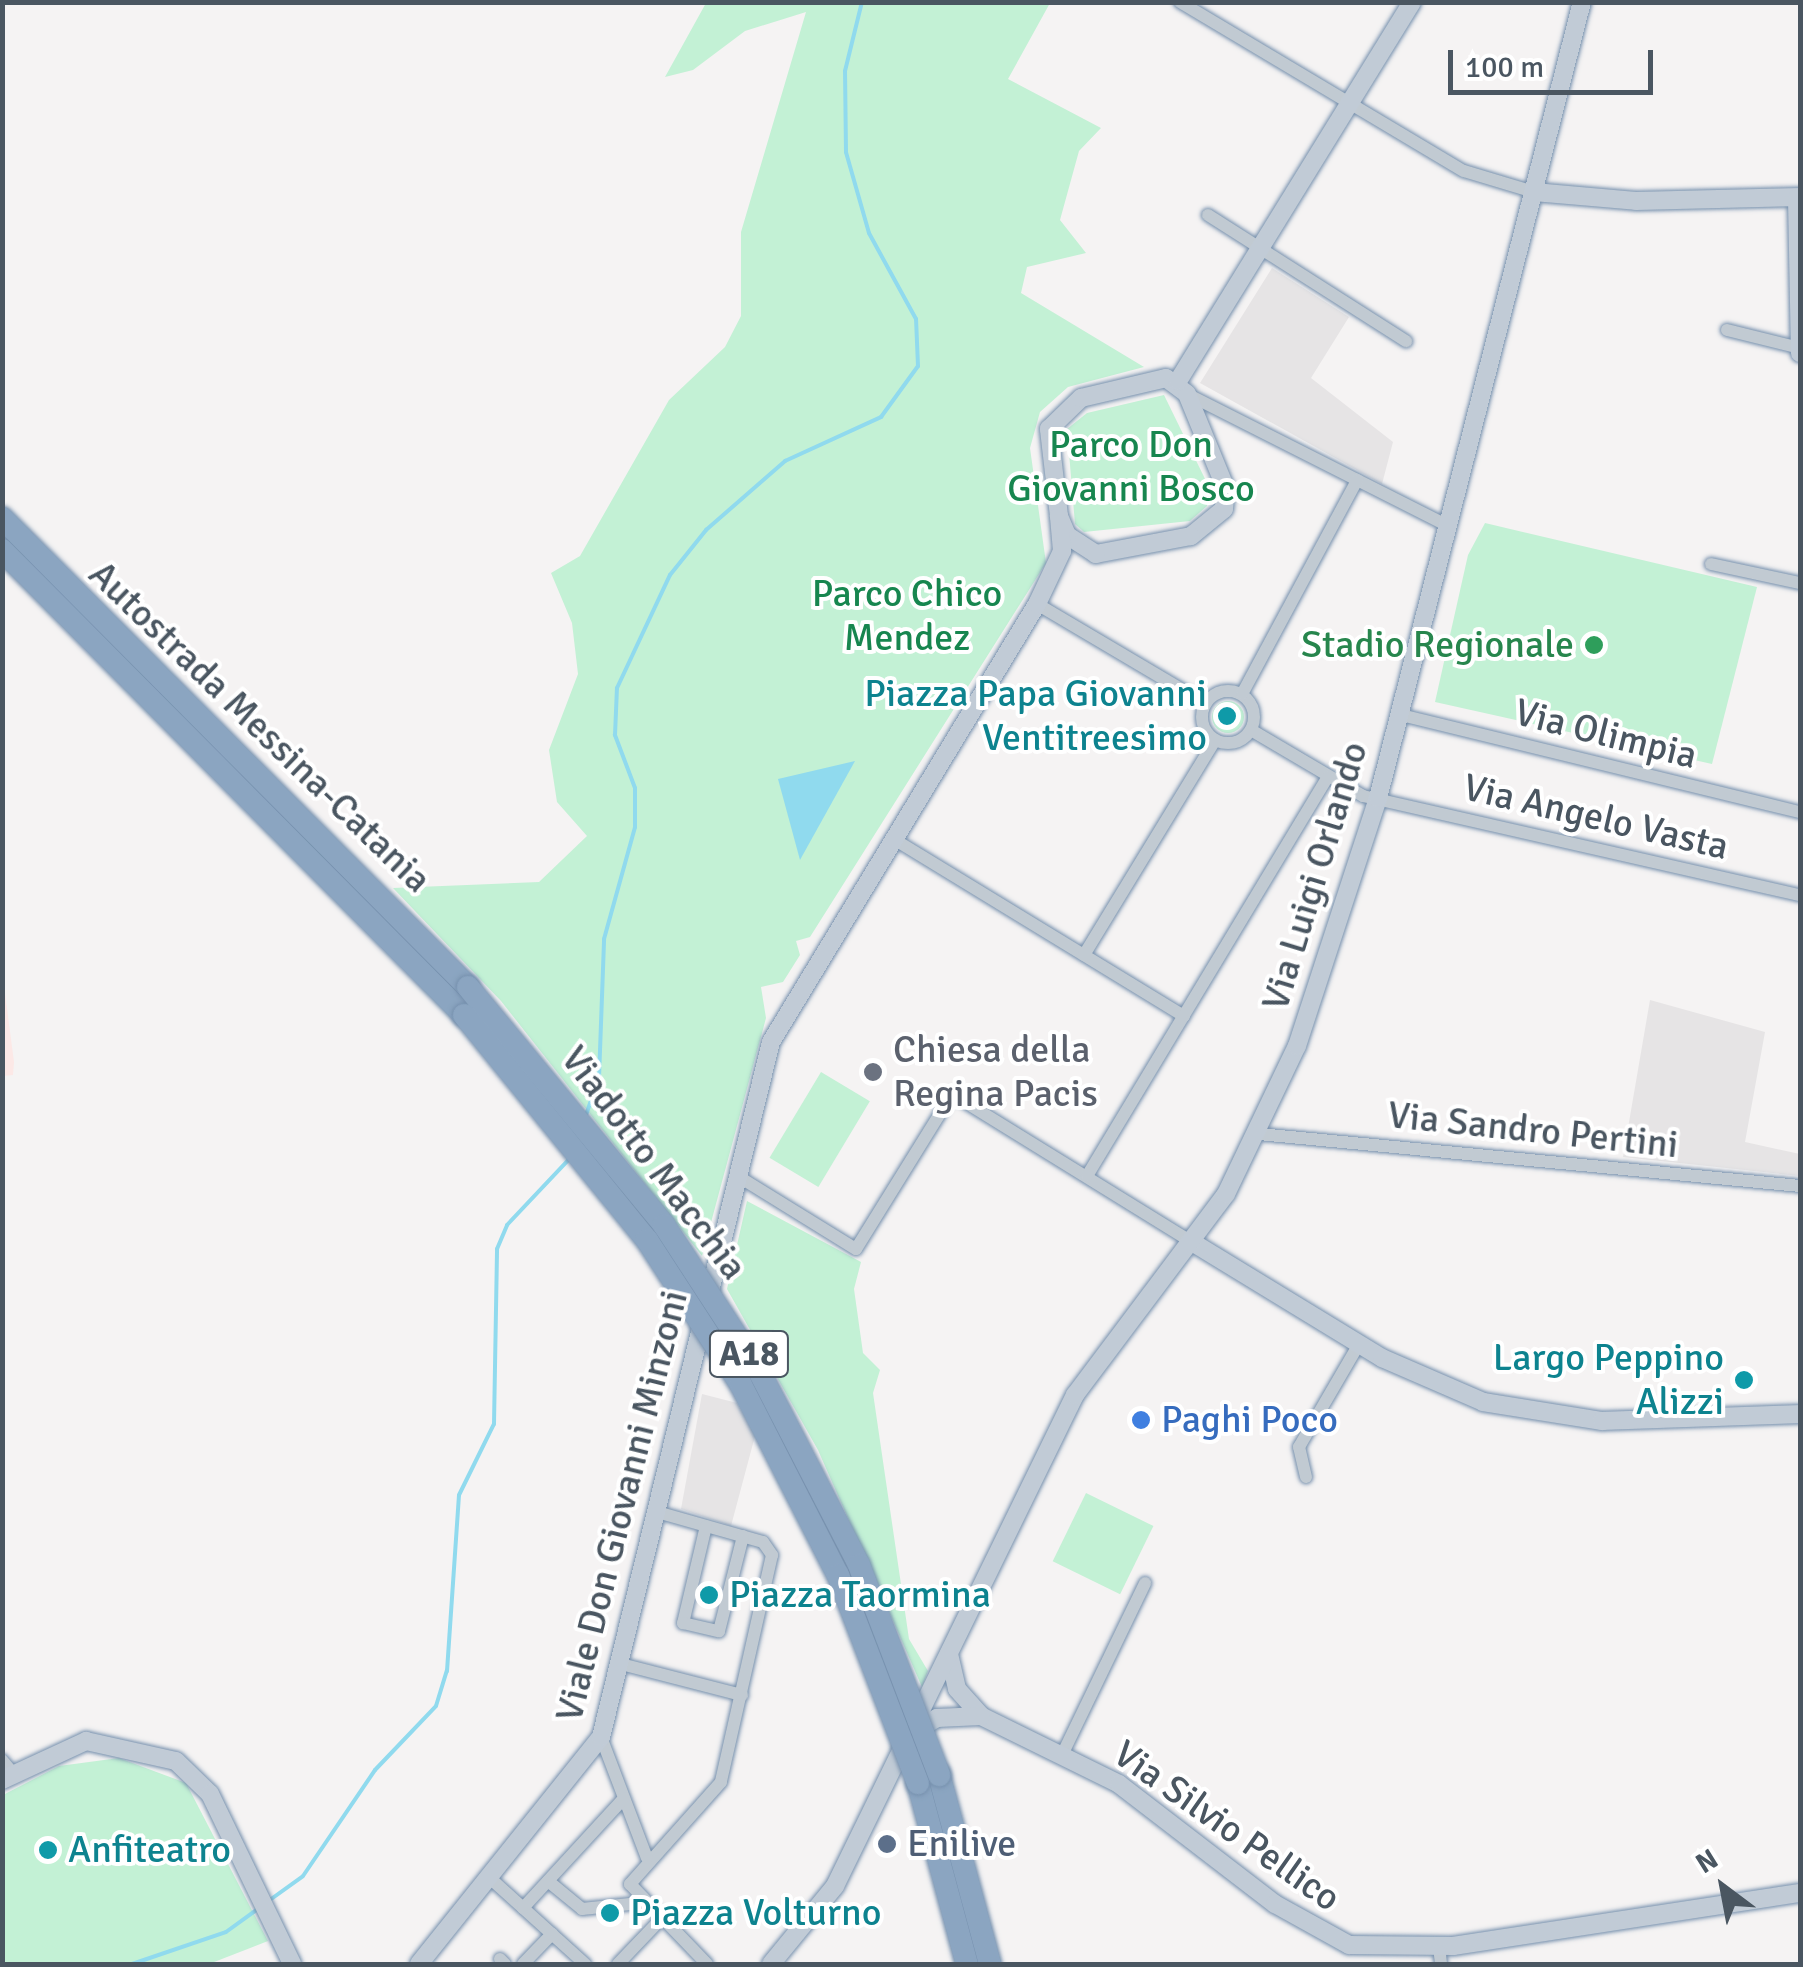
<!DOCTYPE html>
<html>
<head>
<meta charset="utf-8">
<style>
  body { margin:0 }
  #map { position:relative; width:1803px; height:1967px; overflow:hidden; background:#f5f3f3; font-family:Signika,sans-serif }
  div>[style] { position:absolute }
  .education>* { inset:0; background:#e6e4e5 }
  .medical>* { inset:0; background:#fce8e6 }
  .green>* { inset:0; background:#c3f1d5; transform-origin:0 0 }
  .round { border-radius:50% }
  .water>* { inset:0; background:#90daee }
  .stream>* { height:4px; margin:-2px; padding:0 2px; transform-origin:2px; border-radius:2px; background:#90daee }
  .roads { filter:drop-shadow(0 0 2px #7690ad) drop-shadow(0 0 2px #7690ad) }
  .street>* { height:12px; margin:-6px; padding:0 6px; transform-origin:6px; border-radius:6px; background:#c1cad2 }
  .street>.ring { margin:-6px; padding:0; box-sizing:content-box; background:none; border:12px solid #c1cad2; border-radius:50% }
  .secondary>* { height:18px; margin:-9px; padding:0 9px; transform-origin:9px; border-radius:9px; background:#c1cbd6 }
  .highway>* { height:22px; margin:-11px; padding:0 11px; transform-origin:11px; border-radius:11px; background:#8ba5c1 }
  .bridges { filter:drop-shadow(0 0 2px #7690ad) drop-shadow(0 0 2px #7690ad) }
  .highway-bridge>* { height:22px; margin:-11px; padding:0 11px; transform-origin:11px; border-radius:11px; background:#8ba5c1 }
  .dots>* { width:28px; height:28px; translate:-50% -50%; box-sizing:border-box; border:5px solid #fff; border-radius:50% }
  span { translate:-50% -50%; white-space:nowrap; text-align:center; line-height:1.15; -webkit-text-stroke:8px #fff; paint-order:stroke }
  .shield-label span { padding:2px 8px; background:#fff; border:2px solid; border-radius:8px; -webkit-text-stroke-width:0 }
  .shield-label { font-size:35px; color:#4a5661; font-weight:700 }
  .park-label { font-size:38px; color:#17864f }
  .leisure-label { font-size:38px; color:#27864d }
  .right { translate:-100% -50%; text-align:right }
  .culture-label { font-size:38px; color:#0d838f }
  .left { translate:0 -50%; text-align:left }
  .street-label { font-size:38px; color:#4a5661 }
  .worship-label { font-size:38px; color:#5b616d }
  .shop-label { font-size:38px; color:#366cbe }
  .service-label { font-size:38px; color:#4e5e75 }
  .frame { position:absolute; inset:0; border:5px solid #4a5661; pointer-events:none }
  .north { position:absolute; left:1673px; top:1837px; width:100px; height:100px; -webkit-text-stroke:8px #fff; paint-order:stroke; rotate:328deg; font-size:28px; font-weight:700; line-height:40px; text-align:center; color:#4a5661 }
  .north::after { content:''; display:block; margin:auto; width:35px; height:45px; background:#4a5661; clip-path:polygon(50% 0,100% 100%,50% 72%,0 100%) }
  .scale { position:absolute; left:1448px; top:50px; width:205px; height:45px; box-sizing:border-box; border:5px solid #4a5661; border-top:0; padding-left:12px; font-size:30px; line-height:35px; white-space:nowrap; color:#4a5661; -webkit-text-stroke:8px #fff; paint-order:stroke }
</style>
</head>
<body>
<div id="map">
  <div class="education">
    <i style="clip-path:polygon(1272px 268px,1349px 317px,1311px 378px,1393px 442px,1382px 484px,1200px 383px)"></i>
    <i style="clip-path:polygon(1650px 1000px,1765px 1032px,1745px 1142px,1800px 1154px,1800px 1176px,1623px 1157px)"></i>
    <i style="clip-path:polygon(702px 1394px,737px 1403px,755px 1436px,731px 1526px,681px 1509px)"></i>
  </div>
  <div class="medical">
    <i style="clip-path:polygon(3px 978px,14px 1062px,13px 1075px,3px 1076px)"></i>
  </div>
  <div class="green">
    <i style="clip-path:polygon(706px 3px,1050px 3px,1008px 79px,1101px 128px,1079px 151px,1060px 220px,1086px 253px,1027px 267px,1021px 293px,1144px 367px,1068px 387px,1040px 412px,1030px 448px,1046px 563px,810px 937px,796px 941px,800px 955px,783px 982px,761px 987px,766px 1018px,702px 1256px,501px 1001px,393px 888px,539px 882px,587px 836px,557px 802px,549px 750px,578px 674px,572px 623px,551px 573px,580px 556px,669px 400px,725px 347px,741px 316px,741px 232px,806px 12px,745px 31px,693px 70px,665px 77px)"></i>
    <i style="clip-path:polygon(1164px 395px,1208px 485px,1207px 506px,1190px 521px,1084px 532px,1075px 524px,1067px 429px,1087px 413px)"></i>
    <i style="clip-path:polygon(1485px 523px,1757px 587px,1712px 764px,1435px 702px,1468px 555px)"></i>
    <i class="round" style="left:1212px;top:701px;width:32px;height:32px"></i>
    <i style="left:821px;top:1072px;width:57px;height:100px;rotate:31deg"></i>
    <i style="clip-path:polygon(747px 1201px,861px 1262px,854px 1289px,863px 1353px,880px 1370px,873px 1393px,909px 1639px,928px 1671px,922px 1687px,818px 1450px,727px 1289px)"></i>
    <i style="left:1086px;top:1493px;width:75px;height:76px;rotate:26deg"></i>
    <i style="clip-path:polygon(119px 1758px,186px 1783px,268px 1941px,209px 1964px,3px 1964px,3px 1795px,59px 1766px)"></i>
  </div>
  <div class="water">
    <i style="clip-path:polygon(855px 761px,800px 860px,778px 779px)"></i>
  </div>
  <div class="stream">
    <i style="left:586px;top:1115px;width:39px;rotate:-71deg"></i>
    <i style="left:599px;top:1078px;width:139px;rotate:-87.9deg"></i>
    <i style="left:604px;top:939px;width:116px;rotate:-74.5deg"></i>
    <i style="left:635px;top:827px;width:39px;rotate:-90deg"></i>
    <i style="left:635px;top:788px;width:57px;rotate:-110.7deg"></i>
    <i style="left:615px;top:735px;width:47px;rotate:-87.6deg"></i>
    <i style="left:617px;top:688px;width:125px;rotate:-64.9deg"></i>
    <i style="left:670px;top:575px;width:58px;rotate:-51.3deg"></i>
    <i style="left:706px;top:530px;width:105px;rotate:-41.1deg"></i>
    <i style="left:785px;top:461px;width:106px;rotate:-24.6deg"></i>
    <i style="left:881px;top:417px;width:63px;rotate:-54deg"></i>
    <i style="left:918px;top:366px;width:47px;rotate:-92.4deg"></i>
    <i style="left:916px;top:319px;width:98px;rotate:-118.7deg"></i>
    <i style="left:869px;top:233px;width:84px;rotate:-105.9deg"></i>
    <i style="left:846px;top:152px;width:81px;rotate:-90.7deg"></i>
    <i style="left:845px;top:71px;width:71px;rotate:-76.2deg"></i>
    <i style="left:267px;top:1902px;width:44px;rotate:-35.8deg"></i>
    <i style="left:303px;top:1876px;width:128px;rotate:-55.8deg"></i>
    <i style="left:375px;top:1770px;width:88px;rotate:-46.4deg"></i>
    <i style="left:436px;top:1706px;width:37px;rotate:-73deg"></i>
    <i style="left:447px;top:1671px;width:176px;rotate:-86.1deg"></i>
    <i style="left:459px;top:1495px;width:79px;rotate:-63.8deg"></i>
    <i style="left:494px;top:1424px;width:175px;rotate:-89deg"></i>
    <i style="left:497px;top:1249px;width:26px;rotate:-67deg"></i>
    <i style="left:507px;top:1225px;width:93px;rotate:-46.7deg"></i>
    <i style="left:132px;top:1964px;width:99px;rotate:-18.8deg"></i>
    <i style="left:226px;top:1932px;width:41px;rotate:-36deg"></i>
  </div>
  <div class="roads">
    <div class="street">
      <i style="left:1180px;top:2px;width:330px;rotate:30.8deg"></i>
      <i style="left:1464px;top:171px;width:73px;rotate:16.7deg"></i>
      <i style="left:1208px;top:215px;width:235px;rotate:32.5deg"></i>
      <i style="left:1727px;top:330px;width:75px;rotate:13.9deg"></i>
      <i style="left:1187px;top:394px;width:288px;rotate:26.8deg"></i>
      <i style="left:1711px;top:564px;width:91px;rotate:12.1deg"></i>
      <i style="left:1037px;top:604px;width:196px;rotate:30.6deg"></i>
      <i class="ring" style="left:1202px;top:691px;width:40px;height:40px"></i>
      <i style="left:1242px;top:694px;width:243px;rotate:-61.7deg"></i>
      <i style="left:1397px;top:714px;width:415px;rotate:13.7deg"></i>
      <i style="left:1251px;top:730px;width:130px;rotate:30.5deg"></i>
      <i style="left:1363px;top:796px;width:448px;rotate:12.8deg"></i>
      <i style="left:892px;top:838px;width:342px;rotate:31.4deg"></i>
      <i style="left:1084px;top:955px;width:252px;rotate:-58.6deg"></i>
      <i style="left:1259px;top:1134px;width:543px;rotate:5.49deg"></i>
      <i style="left:736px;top:1175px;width:141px;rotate:31.7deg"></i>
      <i style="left:856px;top:1249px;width:182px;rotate:-58.2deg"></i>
      <i style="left:952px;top:1094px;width:282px;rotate:31.7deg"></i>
      <i style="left:1087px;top:1176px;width:467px;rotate:-58.9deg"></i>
      <i style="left:1306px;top:1477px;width:31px;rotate:-103deg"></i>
      <i style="left:1299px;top:1447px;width:119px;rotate:-59.8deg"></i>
      <i style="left:657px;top:1512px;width:110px;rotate:15.8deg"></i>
      <i style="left:763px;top:1542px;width:16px;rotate:55deg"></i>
      <i style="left:772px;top:1555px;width:233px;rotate:102.7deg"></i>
      <i style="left:721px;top:1782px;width:137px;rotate:131.7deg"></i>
      <i style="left:630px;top:1884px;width:111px;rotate:46.1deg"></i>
      <i style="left:706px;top:1526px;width:100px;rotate:103.3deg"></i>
      <i style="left:683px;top:1623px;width:37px;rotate:13deg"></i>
      <i style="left:719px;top:1631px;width:98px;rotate:-75.8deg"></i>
      <i style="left:621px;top:1664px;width:125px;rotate:14.4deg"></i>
      <i style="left:601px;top:1737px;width:129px;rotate:69.2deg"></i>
      <i style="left:1062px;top:1755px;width:191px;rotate:-64.2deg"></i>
      <i style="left:2px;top:1760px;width:17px;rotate:50deg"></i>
      <i style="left:491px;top:1879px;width:127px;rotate:42.1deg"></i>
      <i style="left:548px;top:1881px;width:44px;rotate:39.5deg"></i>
      <i style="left:582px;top:1909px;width:58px;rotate:-5.9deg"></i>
      <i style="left:523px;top:1908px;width:149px;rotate:-47.4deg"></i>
      <i style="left:1439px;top:1947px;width:17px;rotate:83deg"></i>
      <i style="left:500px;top:1959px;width:7px;rotate:45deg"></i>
      <i style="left:523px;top:1964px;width:42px;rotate:-46deg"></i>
      <i style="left:618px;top:1964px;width:59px;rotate:-46.4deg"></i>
    </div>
    <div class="secondary">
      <i style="left:1534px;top:192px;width:102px;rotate:5deg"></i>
      <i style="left:1636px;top:201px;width:164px;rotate:-1.4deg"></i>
      <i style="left:1797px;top:198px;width:155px;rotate:88.9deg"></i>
      <i style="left:1166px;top:378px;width:26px;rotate:37deg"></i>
      <i style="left:1187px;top:394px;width:103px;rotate:67.7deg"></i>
      <i style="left:1226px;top:489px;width:20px;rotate:96deg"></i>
      <i style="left:1224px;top:509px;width:43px;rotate:140.7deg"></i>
      <i style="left:1191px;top:536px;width:97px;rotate:169.3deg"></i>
      <i style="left:1096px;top:554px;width:35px;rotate:-147deg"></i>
      <i style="left:1067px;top:535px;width:21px;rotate:-113deg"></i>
      <i style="left:1059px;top:516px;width:88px;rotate:-96.6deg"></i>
      <i style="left:1049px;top:429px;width:45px;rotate:-44.1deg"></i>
      <i style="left:1081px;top:398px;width:87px;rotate:-13.2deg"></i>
      <i style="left:1178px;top:381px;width:445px;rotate:-58.3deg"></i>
      <i style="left:1192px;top:1242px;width:223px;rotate:31.4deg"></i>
      <i style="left:1382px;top:1358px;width:110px;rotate:23.5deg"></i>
      <i style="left:1483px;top:1402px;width:121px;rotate:9.1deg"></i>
      <i style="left:1602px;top:1421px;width:198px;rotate:-2deg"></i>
      <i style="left:949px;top:1654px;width:36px;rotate:77deg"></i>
      <i style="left:957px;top:1689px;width:36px;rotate:48deg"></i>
      <i style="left:981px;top:1716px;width:154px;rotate:26.2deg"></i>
      <i style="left:1119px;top:1784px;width:197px;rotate:37.6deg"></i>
      <i style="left:1275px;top:1904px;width:85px;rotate:29deg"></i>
      <i style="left:1349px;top:1945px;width:104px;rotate:0.6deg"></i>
      <i style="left:1453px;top:1946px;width:351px;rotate:-8.7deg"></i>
      <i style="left:912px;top:1733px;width:29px;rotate:-31deg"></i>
      <i style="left:937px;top:1718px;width:44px;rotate:-2.6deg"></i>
      <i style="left:2px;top:1780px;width:93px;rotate:-24.9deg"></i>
      <i style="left:86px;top:1741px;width:92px;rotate:12.5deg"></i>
      <i style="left:176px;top:1761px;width:47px;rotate:44.1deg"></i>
      <i style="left:210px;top:1794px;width:189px;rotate:64.2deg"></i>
      <i style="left:419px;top:1964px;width:291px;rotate:-51.3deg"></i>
      <i style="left:601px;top:1737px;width:715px;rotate:-76.26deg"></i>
      <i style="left:771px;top:1042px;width:512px;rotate:-58.73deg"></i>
      <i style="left:1037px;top:604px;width:59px;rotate:-64.7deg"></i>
      <i style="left:1062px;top:551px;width:35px;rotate:-95deg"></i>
      <i style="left:771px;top:1964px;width:101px;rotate:-50.6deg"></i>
      <i style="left:835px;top:1886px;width:547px;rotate:-63.95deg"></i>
      <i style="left:1075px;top:1395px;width:251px;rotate:-53.1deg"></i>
      <i style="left:1226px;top:1194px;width:164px;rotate:-64.4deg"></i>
      <i style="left:1297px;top:1046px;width:261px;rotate:-71.9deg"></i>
      <i style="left:1378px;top:798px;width:822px;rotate:-75.63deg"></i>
    </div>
    <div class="highway">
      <i style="left:2px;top:518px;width:661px;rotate:45.18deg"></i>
      <i style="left:2px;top:550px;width:655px;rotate:45.19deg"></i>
      <i style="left:939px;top:1775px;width:196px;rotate:74.9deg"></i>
      <i style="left:918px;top:1783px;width:188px;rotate:74.9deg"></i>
    </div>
  </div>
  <div class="bridges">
    <div class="highway-bridge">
      <i style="left:468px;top:987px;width:308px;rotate:50.5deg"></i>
      <i style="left:664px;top:1225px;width:174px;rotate:56.9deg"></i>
      <i style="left:759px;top:1371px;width:218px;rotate:62.7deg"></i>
      <i style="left:859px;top:1565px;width:225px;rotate:69.1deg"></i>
      <i style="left:464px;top:1015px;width:290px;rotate:50.9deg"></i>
      <i style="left:647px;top:1240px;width:171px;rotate:57deg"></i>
      <i style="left:740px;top:1383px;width:216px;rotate:63deg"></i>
      <i style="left:838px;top:1575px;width:223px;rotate:69deg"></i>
    </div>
  </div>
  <div class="dots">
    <i style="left:1594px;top:645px;background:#2e9e5b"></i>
    <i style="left:1227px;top:716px;background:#0f9aa8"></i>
    <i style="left:873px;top:1072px;background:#6b7280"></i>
    <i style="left:1744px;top:1380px;background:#0f9aa8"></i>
    <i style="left:1141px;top:1420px;background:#3f7fe0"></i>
    <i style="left:709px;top:1595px;background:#0f9aa8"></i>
    <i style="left:887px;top:1844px;background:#5c6f8a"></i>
    <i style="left:48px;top:1850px;background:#0f9aa8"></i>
    <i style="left:610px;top:1913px;background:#0f9aa8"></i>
  </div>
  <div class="shield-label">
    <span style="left:749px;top:1354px">A18</span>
  </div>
  <div class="park-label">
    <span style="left:1131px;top:467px">Parco Don<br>Giovanni Bosco</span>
    <span style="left:907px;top:616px">Parco Chico<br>Mendez</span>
  </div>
  <div class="leisure-label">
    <span class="right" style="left:1574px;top:645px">Stadio Regionale</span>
  </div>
  <div class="culture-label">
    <span class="right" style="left:1207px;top:716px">Piazza Papa Giovanni<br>Ventitreesimo</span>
    <span class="right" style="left:1724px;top:1380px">Largo Peppino<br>Alizzi</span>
    <span class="left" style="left:729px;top:1595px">Piazza Taormina</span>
    <span class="left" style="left:68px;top:1850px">Anfiteatro</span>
    <span class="left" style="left:630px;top:1913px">Piazza Volturno</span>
  </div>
  <div class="street-label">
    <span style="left:260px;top:727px;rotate:44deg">Autostrada Messina-Catania</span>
    <span style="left:1606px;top:734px;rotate:14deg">Via Olimpia</span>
    <span style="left:1596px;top:817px;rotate:13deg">Via Angelo Vasta</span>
    <span style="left:1315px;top:876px;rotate:-73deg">Via Luigi Orlando</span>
    <span style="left:1533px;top:1130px;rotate:6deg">Via Sandro Pertini</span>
    <span style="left:654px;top:1163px;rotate:53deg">Viadotto Macchia</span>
    <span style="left:622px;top:1506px;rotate:-76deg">Viale Don Giovanni Minzoni</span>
    <span style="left:1227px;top:1826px;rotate:35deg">Via Silvio Pellico</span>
  </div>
  <div class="worship-label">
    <span class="left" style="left:893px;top:1072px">Chiesa della<br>Regina Pacis</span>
  </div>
  <div class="shop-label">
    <span class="left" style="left:1161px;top:1420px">Paghi Poco</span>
  </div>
  <div class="service-label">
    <span class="left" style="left:907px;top:1844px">Enilive</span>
  </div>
  <div class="frame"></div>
  <div class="north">N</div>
  <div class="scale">100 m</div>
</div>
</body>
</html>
